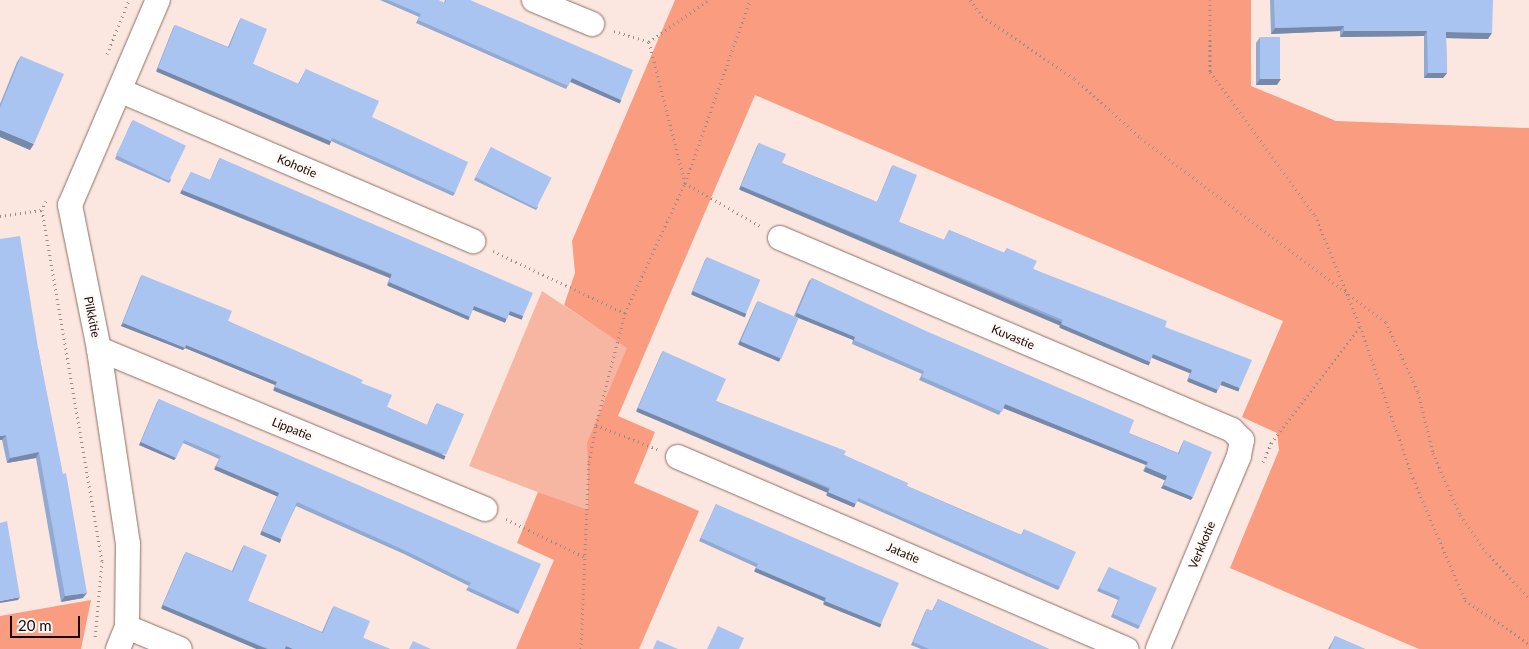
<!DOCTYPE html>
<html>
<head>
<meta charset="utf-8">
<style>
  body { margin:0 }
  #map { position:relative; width:1529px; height:649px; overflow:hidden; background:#fce7e0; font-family:Lato,sans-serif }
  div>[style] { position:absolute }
  .green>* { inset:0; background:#f6b6a2 }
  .forest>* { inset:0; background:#f99c7f }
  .path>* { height:3px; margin-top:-1.5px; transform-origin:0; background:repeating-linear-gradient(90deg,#9b8a85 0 1px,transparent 0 5px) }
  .roads { filter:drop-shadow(0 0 1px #8d6e65) drop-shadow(0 0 1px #8d6e65) }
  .street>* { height:24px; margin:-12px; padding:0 12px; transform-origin:12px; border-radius:12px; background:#fff }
  .wall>* { inset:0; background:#92a9d0 }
  .shaded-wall>* { inset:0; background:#7789a9; transform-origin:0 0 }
  .building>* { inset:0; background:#aac4f2; transform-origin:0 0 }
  span { translate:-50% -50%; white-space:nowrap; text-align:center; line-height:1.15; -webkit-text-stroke:4px #fff7f5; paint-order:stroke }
  .street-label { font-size:12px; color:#140906 }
  .scale { position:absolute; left:10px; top:616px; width:70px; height:22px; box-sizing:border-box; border:2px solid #140906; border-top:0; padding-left:6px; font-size:15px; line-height:18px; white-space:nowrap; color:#140906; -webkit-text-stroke:4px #fff7f5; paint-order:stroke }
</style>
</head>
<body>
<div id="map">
  <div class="green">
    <i style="clip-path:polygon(542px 291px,628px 348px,587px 442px,588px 511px,469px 466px)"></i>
  </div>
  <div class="forest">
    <i style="clip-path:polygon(675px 0,1251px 0,1251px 86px,1336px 121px,1529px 128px,1529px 649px,1419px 649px,1230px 568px,1279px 450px,1277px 433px,1242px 417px,1283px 321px,755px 95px,618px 416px,655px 432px,634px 483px,699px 511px,639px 649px,516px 649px,554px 560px,517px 543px,538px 492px,588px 510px,587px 442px,627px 348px,564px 305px,575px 273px,572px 241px)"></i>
    <i style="clip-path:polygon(91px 600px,81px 649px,0 649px,0 616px)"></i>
  </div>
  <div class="path">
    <i style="left:970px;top:0;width:20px;rotate:53deg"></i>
    <i style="left:982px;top:16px;width:112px;rotate:34.1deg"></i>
    <i style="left:1075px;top:79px;width:89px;rotate:41.8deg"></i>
    <i style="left:1141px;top:138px;width:306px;rotate:36.9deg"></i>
    <i style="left:1386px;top:322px;width:77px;rotate:65.4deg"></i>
    <i style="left:1418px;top:392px;width:63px;rotate:76.2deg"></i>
    <i style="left:1433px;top:453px;width:68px;rotate:66.5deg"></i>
    <i style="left:1460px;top:515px;width:45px;rotate:54.9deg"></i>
    <i style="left:1486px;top:552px;width:63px;rotate:46.9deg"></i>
    <i style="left:1210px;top:0;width:72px;rotate:90deg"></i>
    <i style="left:1210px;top:72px;width:177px;rotate:53.7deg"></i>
    <i style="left:1315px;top:215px;width:120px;rotate:67.9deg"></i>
    <i style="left:1360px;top:326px;width:161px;rotate:70.8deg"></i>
    <i style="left:1413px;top:478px;width:133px;rotate:66.9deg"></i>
    <i style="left:1465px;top:600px;width:78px;rotate:34.5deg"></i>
    <i style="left:614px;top:31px;width:37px;rotate:17deg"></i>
    <i style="left:649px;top:42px;width:146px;rotate:75.7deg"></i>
    <i style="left:685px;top:183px;width:86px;rotate:29.8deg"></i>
    <i style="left:649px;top:42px;width:72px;rotate:-35.4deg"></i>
    <i style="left:107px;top:54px;width:58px;rotate:-67.8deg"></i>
    <i style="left:46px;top:201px;width:10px;rotate:114deg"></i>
    <i style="left:42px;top:210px;width:356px;rotate:80.3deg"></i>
    <i style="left:102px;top:561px;width:78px;rotate:95.1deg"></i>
    <i style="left:0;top:216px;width:42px;rotate:-8.1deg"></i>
    <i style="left:493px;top:251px;width:146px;rotate:25.2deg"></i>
    <i style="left:596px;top:425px;width:66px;rotate:21.5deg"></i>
    <i style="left:1263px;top:462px;width:21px;rotate:-67deg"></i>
    <i style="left:1271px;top:443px;width:147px;rotate:-52.7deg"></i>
    <i style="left:506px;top:519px;width:90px;rotate:25.7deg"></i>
    <i style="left:581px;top:649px;width:187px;rotate:-87.6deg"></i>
    <i style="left:589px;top:462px;width:38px;rotate:-79deg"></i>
    <i style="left:596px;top:425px;width:116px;rotate:-75.5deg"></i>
    <i style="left:625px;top:313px;width:143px;rotate:-65.2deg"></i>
    <i style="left:685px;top:183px;width:194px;rotate:-70.4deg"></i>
  </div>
  <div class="roads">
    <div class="street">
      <i style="left:534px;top:0;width:63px;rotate:22.5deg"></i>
      <i style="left:121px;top:91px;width:383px;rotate:23.1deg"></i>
      <i style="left:780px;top:238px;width:491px;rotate:23deg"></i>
      <i style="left:1232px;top:430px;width:14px;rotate:45deg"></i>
      <i style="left:1242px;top:440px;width:16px;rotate:101deg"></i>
      <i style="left:1239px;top:456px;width:209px;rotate:112.8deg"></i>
      <i style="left:99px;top:349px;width:418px;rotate:22.5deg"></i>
      <i style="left:678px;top:457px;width:488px;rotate:23.2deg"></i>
      <i style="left:127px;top:627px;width:57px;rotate:22.5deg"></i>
      <i style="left:118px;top:649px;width:24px;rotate:-68deg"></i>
      <i style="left:127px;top:627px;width:83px;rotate:-89.3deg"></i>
      <i style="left:128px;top:544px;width:197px;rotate:-98.5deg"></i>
      <i style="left:99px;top:349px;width:147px;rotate:-101.4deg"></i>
      <i style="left:70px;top:205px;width:223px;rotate:-66.8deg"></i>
    </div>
  </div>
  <div class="wall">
    <i style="clip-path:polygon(380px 0,438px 0,444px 3px,445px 0,470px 0,621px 100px,619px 103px,570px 82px,566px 89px,416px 23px,419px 17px)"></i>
    <i style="clip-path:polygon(1270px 0,1493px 0,1488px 39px,1446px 38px,1447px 73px,1443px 78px,1424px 78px,1424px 36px,1340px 37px,1340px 31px,1271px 34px)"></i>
    <i style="clip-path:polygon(241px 18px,253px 64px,298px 84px,306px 69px,372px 117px,455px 193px,453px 196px,331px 141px,329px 144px,156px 71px,173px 28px,175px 25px,228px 47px,239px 21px)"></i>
    <i style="clip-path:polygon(1260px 37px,1277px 85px,1256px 85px,1256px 43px)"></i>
    <i style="clip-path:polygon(21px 56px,30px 150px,0 137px,0 104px,17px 62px)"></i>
    <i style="clip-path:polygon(133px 120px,171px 180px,169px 183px,115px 159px,131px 123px)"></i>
    <i style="clip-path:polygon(759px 143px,782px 163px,877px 202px,891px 168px,893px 165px,899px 222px,944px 240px,949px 230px,1004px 253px,1007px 248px,1033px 269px,1165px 327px,1238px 391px,1220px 385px,1216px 393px,1187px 381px,1190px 373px,1151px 357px,1148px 365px,1059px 327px,1061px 323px,739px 189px,757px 146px)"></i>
    <i style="clip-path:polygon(491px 147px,538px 207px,536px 210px,474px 180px)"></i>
    <i style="clip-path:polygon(220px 158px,523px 316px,521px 319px,509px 314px,505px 322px,473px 309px,468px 320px,387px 285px,390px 277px,180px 193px,191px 172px,210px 180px,218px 161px)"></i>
    <i style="clip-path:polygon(707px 257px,746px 314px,744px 317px,691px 294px,705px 260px)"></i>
    <i style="clip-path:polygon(142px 275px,228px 321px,361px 383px,387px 407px,427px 425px,435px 406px,437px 403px,443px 458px,273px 390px,275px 385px,185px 348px,183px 350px,121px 326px,140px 278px)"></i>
    <i style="clip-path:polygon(812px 278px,1129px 433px,1178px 453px,1182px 444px,1184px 440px,1191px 500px,1161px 488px,1165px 480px,1143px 471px,1146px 465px,1003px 408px,999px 415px,919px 380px,922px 374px,852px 344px,853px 340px,794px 316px,809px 281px)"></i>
    <i style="clip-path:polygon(758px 301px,781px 358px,779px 361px,738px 344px,756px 304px)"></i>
    <i style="clip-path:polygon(38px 348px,83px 598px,61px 602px,36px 458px,7px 463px,2px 440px)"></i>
    <i style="clip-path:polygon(663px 351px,716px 401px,844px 455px,907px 486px,1021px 535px,1024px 529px,1060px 587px,1058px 590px,857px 501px,854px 507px,826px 495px,828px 491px,636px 411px,661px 354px)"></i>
    <i style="clip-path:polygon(159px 399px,520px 611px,518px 614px,466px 590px,469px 586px,404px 554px,296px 506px,279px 542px,260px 534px,277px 496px,214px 469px,219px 459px,183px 443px,174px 460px,139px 445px,157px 402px)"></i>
    <i style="clip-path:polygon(716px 504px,879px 627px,823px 604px,824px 601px,754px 571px,756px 567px,699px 541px)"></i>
    <i style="clip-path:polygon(244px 545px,248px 601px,322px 632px,332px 609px,334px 606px,363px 638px,390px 649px,259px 649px,161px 608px,184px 555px,186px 552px,232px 571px,242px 548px)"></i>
    <i style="clip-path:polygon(1109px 567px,1140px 626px,1138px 629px,1111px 617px,1118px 600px,1097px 591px)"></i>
    <i style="clip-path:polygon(938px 599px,1049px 649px,921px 649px,911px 645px,925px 612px,927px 609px,932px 611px)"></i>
    <i style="clip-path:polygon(1335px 636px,1365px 649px,1328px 649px,1332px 642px)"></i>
  </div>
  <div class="shaded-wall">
    <i style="clip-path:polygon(1344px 26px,1340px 31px,1271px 34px,1275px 28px)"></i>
    <i style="clip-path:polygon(1344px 31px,1427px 31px,1424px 36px,1340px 37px)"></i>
    <i style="clip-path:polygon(1446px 32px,1492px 33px,1488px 39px,1442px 38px)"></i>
    <i style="left:158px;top:68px;width:188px;height:4px;rotate:23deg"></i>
    <i style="clip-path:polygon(1428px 73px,1447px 73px,1443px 78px,1424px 78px)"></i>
    <i style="left:572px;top:78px;width:54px;height:4px;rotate:24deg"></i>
    <i style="clip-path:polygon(1260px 79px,1281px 79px,1277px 85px,1256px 85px)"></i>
    <i style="clip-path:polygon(0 130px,34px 144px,30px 150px,0 137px)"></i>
    <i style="left:741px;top:186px;width:349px;height:4px;rotate:23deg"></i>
    <i style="left:182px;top:190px;width:226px;height:4px;rotate:22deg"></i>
    <i style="left:389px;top:282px;width:88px;height:4px;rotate:23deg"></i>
    <i style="left:693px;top:291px;width:58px;height:4px;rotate:23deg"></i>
    <i style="left:474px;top:306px;width:35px;height:4px;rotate:22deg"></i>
    <i style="left:510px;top:311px;width:14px;height:4px;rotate:21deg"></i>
    <i style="left:797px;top:313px;width:63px;height:4px;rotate:22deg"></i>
    <i style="clip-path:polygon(123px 323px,186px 345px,277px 382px,275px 385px,185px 348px,183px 350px,121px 326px)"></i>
    <i style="left:1061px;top:324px;width:97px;height:4px;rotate:23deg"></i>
    <i style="left:740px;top:341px;width:44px;height:4px;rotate:23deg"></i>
    <i style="left:1153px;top:354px;width:42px;height:4px;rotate:22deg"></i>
    <i style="left:1189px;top:378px;width:31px;height:4px;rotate:22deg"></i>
    <i style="left:1222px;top:381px;width:19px;height:4px;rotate:21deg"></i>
    <i style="left:275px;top:387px;width:184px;height:4px;rotate:22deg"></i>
    <i style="clip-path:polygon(1005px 404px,1148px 462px,1146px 465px,1003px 408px)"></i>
    <i style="left:638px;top:408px;width:208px;height:4px;rotate:23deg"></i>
    <i style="clip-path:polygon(6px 435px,2px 440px,0 440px,0 436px)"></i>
    <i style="clip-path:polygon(141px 442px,176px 458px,174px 460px,139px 445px)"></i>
    <i style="clip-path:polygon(39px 452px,36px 458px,7px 463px,10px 458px)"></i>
    <i style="left:216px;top:466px;width:69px;height:4px;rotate:23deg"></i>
    <i style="left:1146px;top:467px;width:23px;height:5px;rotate:23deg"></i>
    <i style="clip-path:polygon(1164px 485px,1193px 497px,1191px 500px,1161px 488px)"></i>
    <i style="left:828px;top:492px;width:30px;height:4px;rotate:23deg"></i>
    <i style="left:262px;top:531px;width:21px;height:4px;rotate:23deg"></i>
    <i style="left:756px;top:568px;width:76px;height:4px;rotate:23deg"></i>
    <i style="clip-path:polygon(87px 593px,83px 598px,61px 602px,65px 596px)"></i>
    <i style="clip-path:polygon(20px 597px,18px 600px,0 603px,0 601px)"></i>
    <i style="left:825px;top:601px;width:61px;height:4px;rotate:22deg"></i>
    <i style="left:163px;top:605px;width:114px;height:4px;rotate:23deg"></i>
    <i style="clip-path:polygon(286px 646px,293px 649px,284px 649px)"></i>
  </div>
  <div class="building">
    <i style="clip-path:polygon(388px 0,438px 0,445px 3px,446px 0,470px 0,633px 70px,621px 100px,572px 78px,568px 86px,418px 20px,421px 14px)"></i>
    <i style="clip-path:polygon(1274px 0,1493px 0,1492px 33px,1446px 32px,1447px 73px,1428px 73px,1427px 31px,1344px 31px,1344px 26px,1275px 28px)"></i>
    <i style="clip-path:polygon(241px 18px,267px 29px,253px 64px,299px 84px,306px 69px,379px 101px,372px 117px,468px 162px,455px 193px,332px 138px,331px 141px,158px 68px,175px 25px,229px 48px)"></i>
    <i style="left:1260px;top:37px;width:20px;height:42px"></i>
    <i style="clip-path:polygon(21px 56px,64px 74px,34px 144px,0 130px,0 108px)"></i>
    <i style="left:133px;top:120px;width:59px;height:39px;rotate:26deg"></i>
    <i style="clip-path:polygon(759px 143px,786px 154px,782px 163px,877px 202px,893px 165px,917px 175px,899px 222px,944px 240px,949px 230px,1005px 253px,1007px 248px,1037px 261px,1033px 269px,1167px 321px,1165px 327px,1252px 360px,1240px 388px,1222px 381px,1218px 390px,1189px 378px,1192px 370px,1153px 354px,1150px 362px,1061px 324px,1063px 320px,741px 186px)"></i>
    <i style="left:491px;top:147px;width:68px;height:34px;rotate:27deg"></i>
    <i style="clip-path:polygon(220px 158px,533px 293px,523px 316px,510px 311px,507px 319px,474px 306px,470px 317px,389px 282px,392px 274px,182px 190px,191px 172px,210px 180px)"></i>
    <i style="clip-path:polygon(20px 236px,38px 348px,63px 474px,66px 473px,87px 593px,65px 596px,39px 452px,10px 458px,6px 435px,0 436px,0 239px)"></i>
    <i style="left:707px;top:257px;width:58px;height:37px;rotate:23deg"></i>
    <i style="clip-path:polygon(142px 275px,232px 311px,228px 321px,363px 380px,361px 383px,392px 395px,387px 407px,427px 425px,437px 403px,464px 414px,446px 455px,275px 387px,277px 382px,186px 345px,185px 348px,123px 323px)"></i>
    <i style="clip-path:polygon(812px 278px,926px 331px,1134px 420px,1129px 433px,1179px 454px,1184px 440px,1212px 452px,1193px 497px,1164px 485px,1167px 476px,1146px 467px,1148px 462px,1005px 404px,1002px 412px,922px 377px,924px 371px,854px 340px,855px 337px,797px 313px)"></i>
    <i style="left:758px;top:301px;width:44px;height:44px;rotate:23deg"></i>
    <i style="clip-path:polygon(663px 351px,726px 379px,716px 401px,846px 451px,844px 455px,908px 483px,907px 486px,971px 514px,1022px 535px,1024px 529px,1076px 552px,1060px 587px,858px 498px,856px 504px,828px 492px,830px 488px,638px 408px)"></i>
    <i style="clip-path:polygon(159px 399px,541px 564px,520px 611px,468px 587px,471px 583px,406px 551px,297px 502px,281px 539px,262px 531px,279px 493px,216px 466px,221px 456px,184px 440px,176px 458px,141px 442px)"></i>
    <i style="clip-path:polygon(716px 504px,899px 583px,881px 624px,825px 601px,826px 598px,756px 568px,758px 564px,701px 538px)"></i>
    <i style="clip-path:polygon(7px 521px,20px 597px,0 601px,0 523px)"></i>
    <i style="clip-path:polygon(244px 545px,267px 555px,248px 601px,323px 633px,334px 606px,370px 621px,363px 638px,390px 649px,293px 649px,286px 646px,285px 649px,268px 649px,163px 605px,186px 552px,233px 572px)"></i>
    <i style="clip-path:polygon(1109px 567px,1157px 588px,1140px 626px,1113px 614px,1120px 597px,1099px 588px)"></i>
    <i style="clip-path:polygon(938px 599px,1049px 649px,929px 649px,913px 642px,927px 609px,933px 611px)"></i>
    <i style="clip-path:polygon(718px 626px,744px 638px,739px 649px,707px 649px)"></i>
    <i style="clip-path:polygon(1335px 636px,1365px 649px,1330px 649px)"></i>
    <i style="clip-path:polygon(657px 640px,678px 649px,653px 649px)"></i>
    <i style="clip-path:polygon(413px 641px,431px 649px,409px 649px)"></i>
  </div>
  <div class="street-label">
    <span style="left:297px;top:166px;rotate:23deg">Kohotie</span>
    <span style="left:92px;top:317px;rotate:79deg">Pilkkitie</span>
    <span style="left:1013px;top:337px;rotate:23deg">Kuvastie</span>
    <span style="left:292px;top:429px;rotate:22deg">Lippatie</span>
    <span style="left:1202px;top:545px;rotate:-67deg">Verkkotie</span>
    <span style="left:903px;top:553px;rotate:23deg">Jatatie</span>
  </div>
  <div class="scale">20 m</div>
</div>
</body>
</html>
